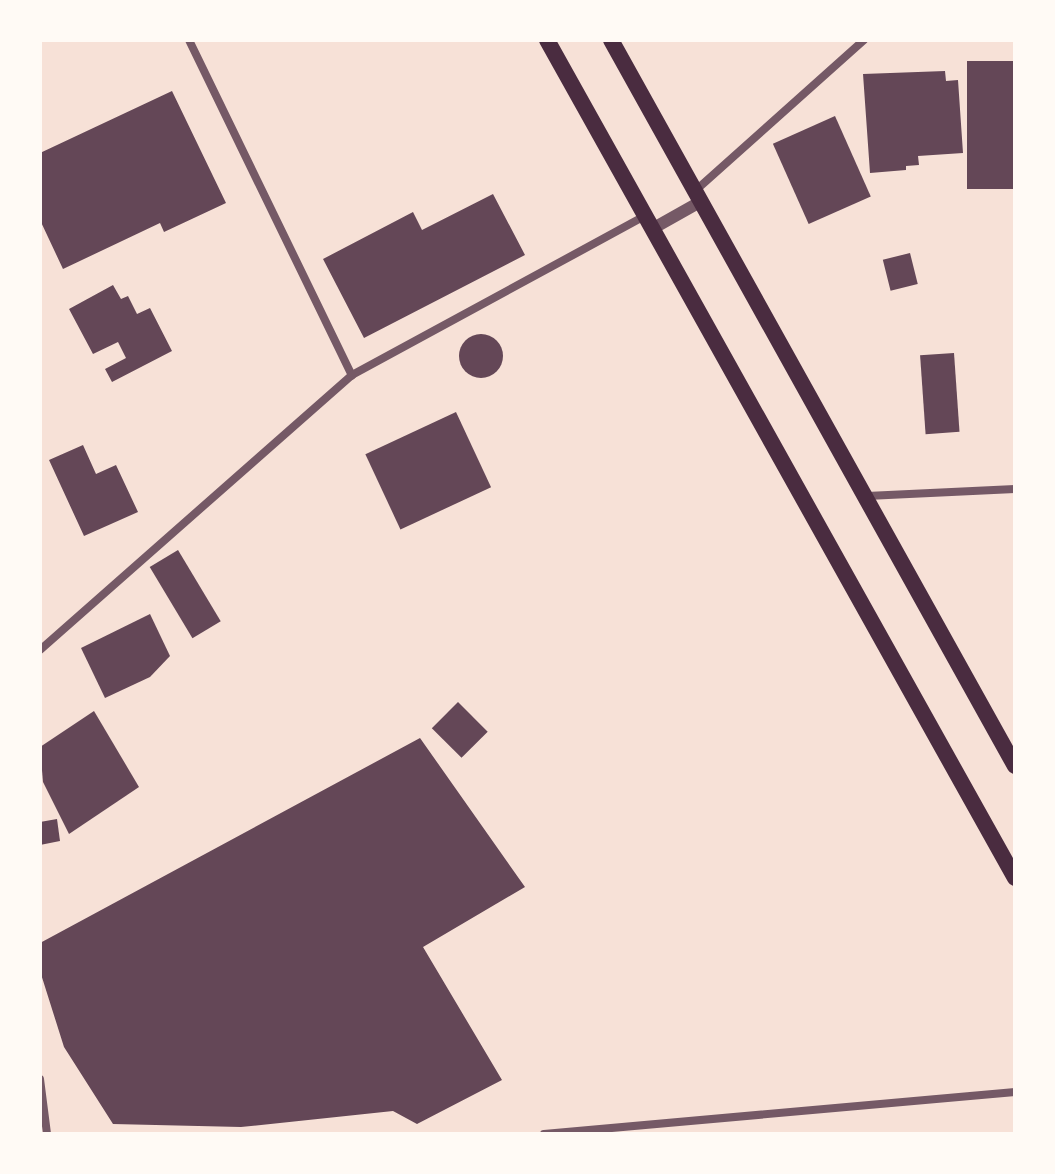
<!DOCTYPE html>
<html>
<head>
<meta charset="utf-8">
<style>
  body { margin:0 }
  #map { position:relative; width:1055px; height:1174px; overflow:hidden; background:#f7e1d7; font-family:Rubik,sans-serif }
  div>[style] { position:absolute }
  .building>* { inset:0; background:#644757; transform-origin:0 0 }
  .round { border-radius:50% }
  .minor>* { height:8px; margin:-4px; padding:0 4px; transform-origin:4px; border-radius:4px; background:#755966 }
  .tertiary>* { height:12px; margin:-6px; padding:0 6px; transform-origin:6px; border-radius:6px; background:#755966 }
  .trunk>* { height:16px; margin:-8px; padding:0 8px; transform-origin:8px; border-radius:8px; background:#4a2c40 }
  span { translate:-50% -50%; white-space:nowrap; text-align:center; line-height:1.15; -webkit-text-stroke:8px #fffaf5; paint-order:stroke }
  .frame { position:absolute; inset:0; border:42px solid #fffaf5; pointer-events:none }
</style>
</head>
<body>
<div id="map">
  <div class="building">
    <i style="left:1015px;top:61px;width:128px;height:48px;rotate:90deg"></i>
    <i style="clip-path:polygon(945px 71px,946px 81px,958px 80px,963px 153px,918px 156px,919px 165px,906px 166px,906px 170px,870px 173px,863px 74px)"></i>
    <i style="clip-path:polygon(172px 91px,226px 203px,164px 232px,160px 223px,63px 269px,40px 220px,40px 153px)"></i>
    <i style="left:835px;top:116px;width:88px;height:68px;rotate:66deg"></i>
    <i style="clip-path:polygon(493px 194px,525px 255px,364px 338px,323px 259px,413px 212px,422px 230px)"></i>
    <i style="left:910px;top:253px;width:32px;height:28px;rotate:76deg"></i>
    <i style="clip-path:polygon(113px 285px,121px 299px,128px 296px,137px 314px,150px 308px,172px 351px,112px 382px,105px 369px,126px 358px,118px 342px,93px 354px,69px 309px)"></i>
    <i class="round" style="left:459px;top:334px;width:44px;height:44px"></i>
    <i style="left:954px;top:353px;width:79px;height:34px;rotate:86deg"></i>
    <i style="left:456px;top:412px;width:83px;height:100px;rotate:65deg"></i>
    <i style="clip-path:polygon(83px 445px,96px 474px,116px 465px,138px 512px,84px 536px,49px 460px)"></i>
    <i style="left:178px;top:550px;width:83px;height:33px;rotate:59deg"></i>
    <i style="clip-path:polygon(150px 614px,170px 656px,150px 677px,105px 698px,81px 648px)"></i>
    <i style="left:458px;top:702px;width:42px;height:37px;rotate:45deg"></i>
    <i style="clip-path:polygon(94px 711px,139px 787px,69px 834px,43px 782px,40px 747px)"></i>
    <i style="clip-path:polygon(420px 738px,525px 887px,423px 947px,502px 1080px,417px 1124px,393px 1111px,241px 1127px,113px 1124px,64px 1047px,40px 971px,40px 943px)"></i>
    <i style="clip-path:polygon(57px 819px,60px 841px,40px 845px,40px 822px)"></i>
  </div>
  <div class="minor">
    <i style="left:189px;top:40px;width:373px;rotate:64.1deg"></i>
    <i style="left:695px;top:191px;width:227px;rotate:-41.8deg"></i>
    <i style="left:867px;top:496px;width:148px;rotate:-2.7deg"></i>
    <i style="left:40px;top:650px;width:416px;rotate:-41.4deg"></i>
    <i style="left:352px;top:375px;width:333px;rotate:-28.5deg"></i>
    <i style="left:40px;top:1079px;width:55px;rotate:82.7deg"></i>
    <i style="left:544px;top:1134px;width:473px;rotate:-5.1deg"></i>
  </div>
  <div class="tertiary">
    <i style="left:652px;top:229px;width:55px;rotate:-29.4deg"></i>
  </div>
  <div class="trunk">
    <i style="left:547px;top:40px;width:960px;rotate:60.82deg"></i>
    <i style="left:611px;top:40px;width:831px;rotate:60.91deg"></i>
  </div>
  <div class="frame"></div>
</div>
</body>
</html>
